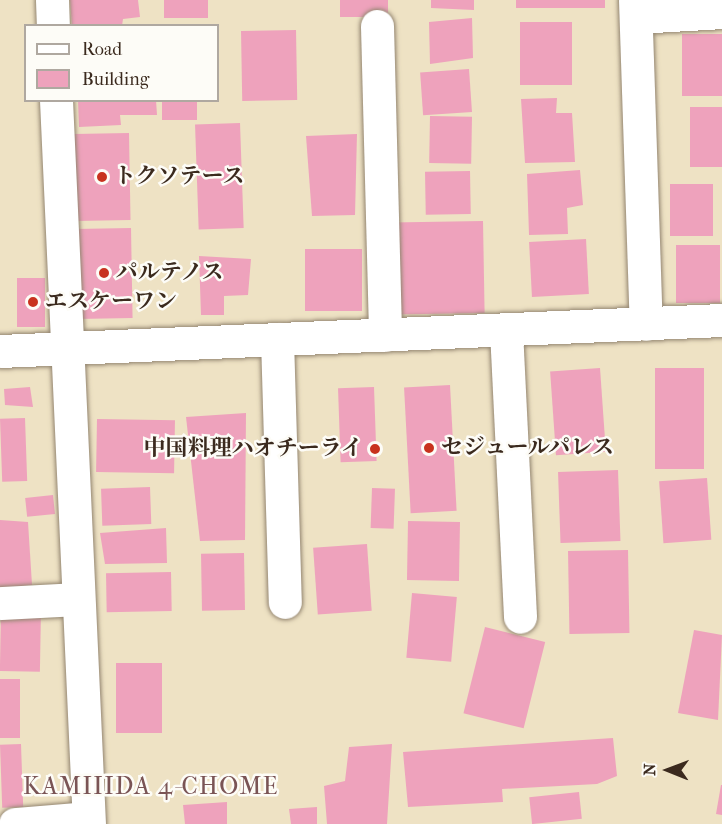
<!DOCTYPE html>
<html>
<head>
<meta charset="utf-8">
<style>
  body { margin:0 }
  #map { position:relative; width:722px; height:824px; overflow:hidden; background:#eee2c4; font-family:"IM FELL French Canon","Noto Serif JP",serif }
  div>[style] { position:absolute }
  .building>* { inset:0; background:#eea2bc; transform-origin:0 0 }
  .roads { filter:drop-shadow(0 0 2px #948671) drop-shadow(0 0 2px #948671) }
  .minor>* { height:33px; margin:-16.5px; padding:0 16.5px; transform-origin:16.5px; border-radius:16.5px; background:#fff }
  .dots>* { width:16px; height:16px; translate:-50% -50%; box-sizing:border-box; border:3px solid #fdfcf7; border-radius:50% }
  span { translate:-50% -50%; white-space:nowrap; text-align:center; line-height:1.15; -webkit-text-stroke:5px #fdfcf7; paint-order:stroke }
  .poi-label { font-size:22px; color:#3b2a1e; font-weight:700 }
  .left { translate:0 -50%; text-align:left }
  .right { translate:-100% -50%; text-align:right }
  .neighbourhood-label { font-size:24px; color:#7a5455; letter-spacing:1.5px }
  .legend { position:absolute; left:24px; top:24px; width:195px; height:78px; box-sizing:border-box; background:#fdfcf7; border:2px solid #afa8a0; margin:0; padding:8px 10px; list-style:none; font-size:18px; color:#3b2a1e }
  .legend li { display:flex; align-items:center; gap:12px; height:30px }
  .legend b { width:30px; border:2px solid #afa8a0 }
  .north { position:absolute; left:638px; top:740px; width:60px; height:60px; -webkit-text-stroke:4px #fdfcf7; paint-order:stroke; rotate:271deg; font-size:16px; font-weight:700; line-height:24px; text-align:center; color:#3b2a1e }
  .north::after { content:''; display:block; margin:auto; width:21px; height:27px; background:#3b2a1e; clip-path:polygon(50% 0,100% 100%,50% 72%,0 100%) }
</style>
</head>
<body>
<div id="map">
  <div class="building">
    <i style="clip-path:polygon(70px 0,138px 0,140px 17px,123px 19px,122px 26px,72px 26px)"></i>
    <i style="left:164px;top:0;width:44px;height:18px"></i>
    <i style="left:340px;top:0;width:48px;height:17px"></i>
    <i style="clip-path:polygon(431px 0,474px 0,474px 10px,431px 8px)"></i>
    <i style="left:516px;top:0;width:89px;height:8px"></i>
    <i style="clip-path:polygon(472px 18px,473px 58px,430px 64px,429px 22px)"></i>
    <i style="left:520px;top:22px;width:52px;height:63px"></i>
    <i style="left:296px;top:30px;width:70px;height:55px;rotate:89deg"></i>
    <i style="left:722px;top:34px;width:62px;height:40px;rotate:90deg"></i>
    <i style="left:469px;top:69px;width:43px;height:49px;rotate:86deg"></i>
    <i style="clip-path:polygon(557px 98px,556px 113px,572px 113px,575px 162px,525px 163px,521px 99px)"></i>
    <i style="clip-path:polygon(78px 100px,156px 100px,157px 115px,120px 115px,121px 125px,79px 127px)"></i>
    <i style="left:162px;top:100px;width:35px;height:20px"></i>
    <i style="left:722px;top:107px;width:60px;height:32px;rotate:90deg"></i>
    <i style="left:430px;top:116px;width:42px;height:47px;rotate:1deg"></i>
    <i style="left:240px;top:123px;width:105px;height:45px;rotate:88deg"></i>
    <i style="left:129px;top:133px;width:87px;height:55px;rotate:89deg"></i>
    <i style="clip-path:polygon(357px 134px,355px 215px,312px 216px,306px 136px)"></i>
    <i style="clip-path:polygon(580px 170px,583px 205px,567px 208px,568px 234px,529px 235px,527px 174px)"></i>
    <i style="left:470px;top:171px;width:43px;height:45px;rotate:89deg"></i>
    <i style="left:713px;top:184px;width:52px;height:43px;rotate:90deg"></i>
    <i style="left:483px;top:221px;width:92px;height:91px;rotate:89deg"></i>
    <i style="left:131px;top:228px;width:90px;height:56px;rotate:89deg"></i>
    <i style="left:586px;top:239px;width:55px;height:57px;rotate:87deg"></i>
    <i style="left:720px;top:245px;width:58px;height:44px;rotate:90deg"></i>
    <i style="left:305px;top:249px;width:57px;height:62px"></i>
    <i style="clip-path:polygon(199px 256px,251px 259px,248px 295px,224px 296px,224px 315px,201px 315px)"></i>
    <i style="left:17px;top:278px;width:28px;height:49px"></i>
    <i style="left:600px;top:368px;width:84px;height:50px;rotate:86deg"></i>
    <i style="left:704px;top:368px;width:101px;height:49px;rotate:90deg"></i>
    <i style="left:450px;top:385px;width:126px;height:46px;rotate:87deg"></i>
    <i style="clip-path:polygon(30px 387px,33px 407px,5px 405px,4px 389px)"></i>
    <i style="left:374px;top:387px;width:74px;height:36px;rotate:88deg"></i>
    <i style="clip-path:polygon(246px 413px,245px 540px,200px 541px,186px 417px)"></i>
    <i style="left:25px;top:418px;width:63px;height:25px;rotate:88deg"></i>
    <i style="left:97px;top:419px;width:78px;height:53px;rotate:1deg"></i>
    <i style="left:618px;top:470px;width:71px;height:60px;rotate:88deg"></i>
    <i style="left:707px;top:478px;width:62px;height:48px;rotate:86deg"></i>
    <i style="left:150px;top:487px;width:37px;height:49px;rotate:88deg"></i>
    <i style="left:372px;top:488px;width:23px;height:40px;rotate:2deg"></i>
    <i style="left:53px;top:495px;width:19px;height:28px;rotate:84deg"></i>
    <i style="clip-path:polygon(0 520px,28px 522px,32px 585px,0 589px)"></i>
    <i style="left:408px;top:521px;width:52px;height:59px;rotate:1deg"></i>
    <i style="clip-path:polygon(166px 528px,167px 563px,105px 564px,100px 533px)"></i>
    <i style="left:367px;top:544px;width:67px;height:54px;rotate:86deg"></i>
    <i style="left:628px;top:550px;width:83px;height:60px;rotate:89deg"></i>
    <i style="left:244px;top:553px;width:57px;height:43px;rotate:89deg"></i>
    <i style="left:171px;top:572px;width:39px;height:65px;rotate:89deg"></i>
    <i style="left:412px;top:593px;width:45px;height:65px;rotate:5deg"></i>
    <i style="left:1px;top:608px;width:40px;height:63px;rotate:1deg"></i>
    <i style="left:485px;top:627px;width:62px;height:89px;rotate:14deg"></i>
    <i style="clip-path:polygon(694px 630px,722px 635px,718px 720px,678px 713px)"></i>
    <i style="left:116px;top:663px;width:46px;height:70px"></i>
    <i style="left:0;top:679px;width:20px;height:59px"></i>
    <i style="clip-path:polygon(613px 738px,617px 776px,597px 784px,502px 789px,503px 802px,408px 807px,403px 752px)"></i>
    <i style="left:21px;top:744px;width:63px;height:21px;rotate:88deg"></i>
    <i style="clip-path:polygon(392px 744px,387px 824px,327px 824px,324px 786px,345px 781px,349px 747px)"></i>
    <i style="clip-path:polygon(721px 785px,722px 785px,722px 815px,716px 814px)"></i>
    <i style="left:579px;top:792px;width:27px;height:50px;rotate:84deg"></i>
    <i style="clip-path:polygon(227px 802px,227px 824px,185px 824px,183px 805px)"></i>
    <i style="clip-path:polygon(317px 807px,317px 824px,291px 824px,289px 809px)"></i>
  </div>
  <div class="roads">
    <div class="minor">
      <i style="left:52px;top:0;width:26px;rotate:88deg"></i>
      <i style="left:635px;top:0;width:324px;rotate:88.1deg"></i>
      <i style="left:636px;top:17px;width:86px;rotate:-3.3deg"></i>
      <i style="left:377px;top:26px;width:309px;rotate:88.5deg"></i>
      <i style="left:56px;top:100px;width:725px;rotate:87.39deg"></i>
      <i style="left:506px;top:330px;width:287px;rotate:87.2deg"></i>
      <i style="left:277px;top:339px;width:263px;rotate:88.3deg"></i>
      <i style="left:0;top:351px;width:723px;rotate:-2.46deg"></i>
      <i style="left:0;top:603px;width:76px;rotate:-3deg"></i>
      <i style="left:15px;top:824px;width:73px;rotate:-4.7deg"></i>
    </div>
  </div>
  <div class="dots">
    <i style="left:102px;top:177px;background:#c8321e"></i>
    <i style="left:104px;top:273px;background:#c8321e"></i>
    <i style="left:33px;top:302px;background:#c8321e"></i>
    <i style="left:429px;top:448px;background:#c8321e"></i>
    <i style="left:375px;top:449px;background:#c8321e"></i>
  </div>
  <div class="poi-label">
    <span class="left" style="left:114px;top:177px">トクソテース</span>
    <span class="left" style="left:116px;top:273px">パルテノス</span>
    <span class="left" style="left:45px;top:302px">エスケーワン</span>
    <span class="left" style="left:441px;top:448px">セジュールパレス</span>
    <span class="right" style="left:363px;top:449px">中国料理ハオチーライ</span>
  </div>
  <div class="neighbourhood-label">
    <span style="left:151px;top:787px">KAMIIIDA 4-CHOME</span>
  </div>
  <ul class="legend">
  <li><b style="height:8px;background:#fff"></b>Road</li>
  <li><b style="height:16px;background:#eea2bc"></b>Building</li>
  </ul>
  <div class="north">N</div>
</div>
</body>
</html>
